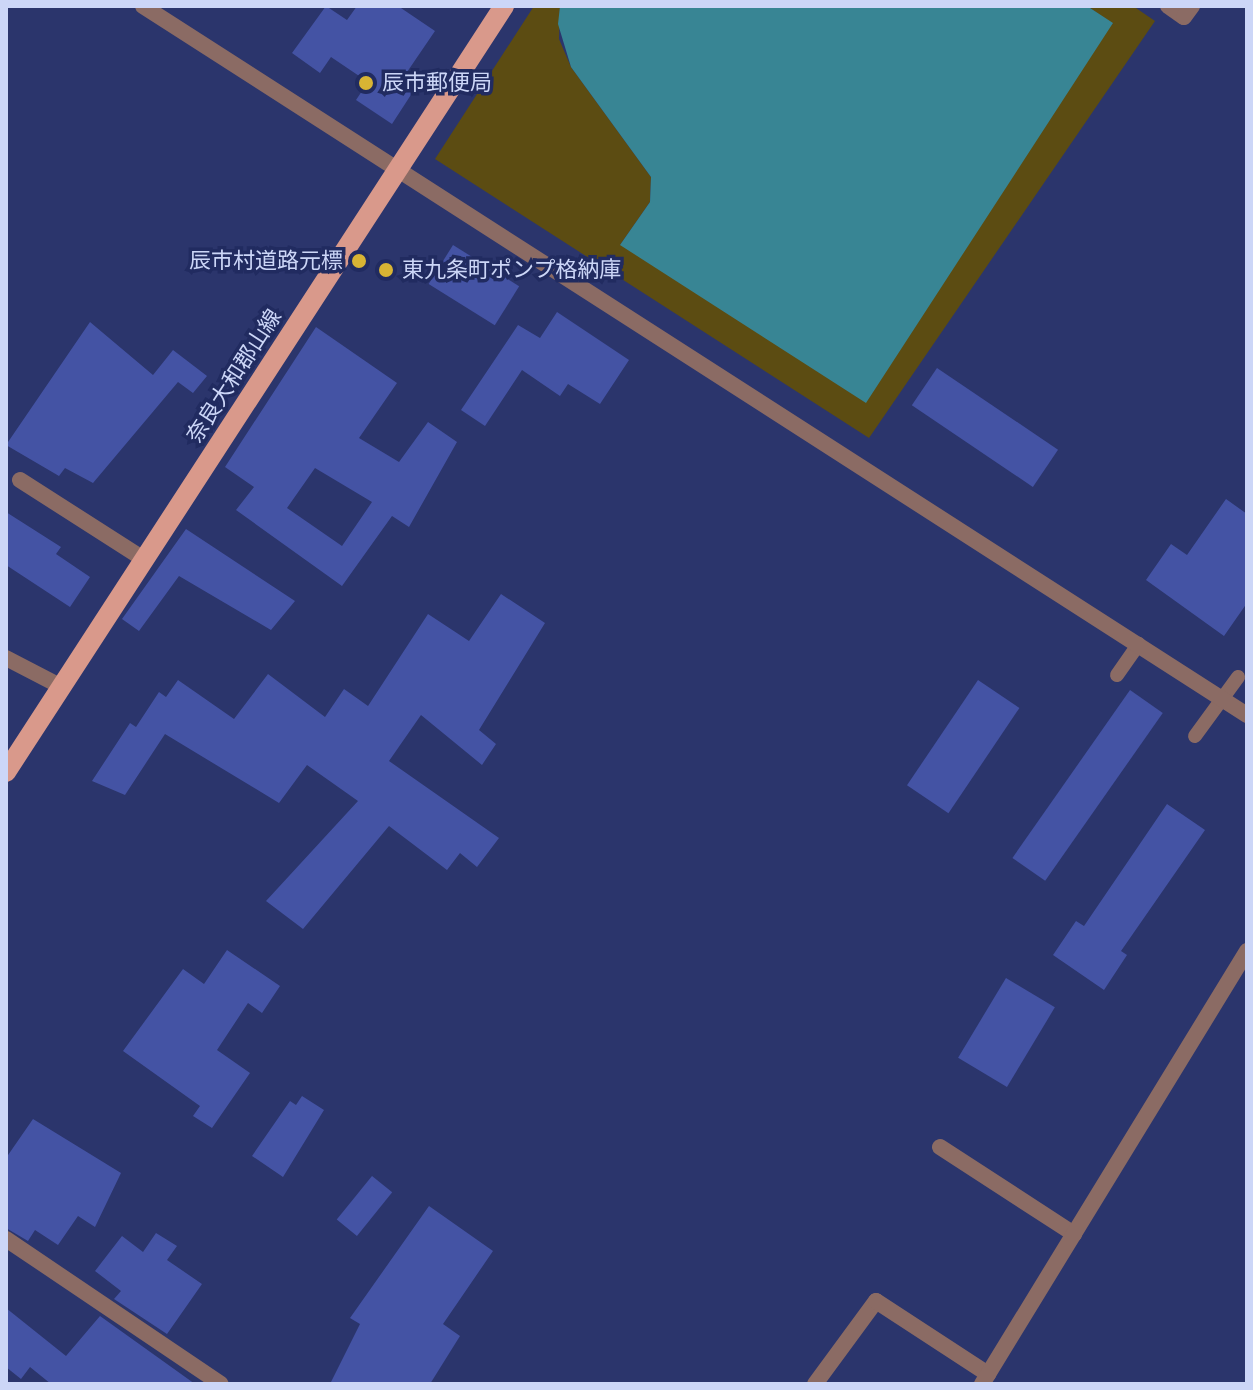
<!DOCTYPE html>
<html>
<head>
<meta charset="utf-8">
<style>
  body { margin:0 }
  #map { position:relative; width:1253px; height:1390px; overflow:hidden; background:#2b356c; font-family:"Titillium Web","Noto Sans JP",sans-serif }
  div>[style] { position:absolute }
  .green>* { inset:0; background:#5c4c12 }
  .water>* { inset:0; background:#388594 }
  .building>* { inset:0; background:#4453a4; transform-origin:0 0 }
  .lane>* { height:14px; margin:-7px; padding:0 7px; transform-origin:7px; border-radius:7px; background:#8b6b64 }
  .street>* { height:16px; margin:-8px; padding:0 8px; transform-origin:8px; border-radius:8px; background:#8b6b64 }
  .primary>* { height:20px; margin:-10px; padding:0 10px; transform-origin:10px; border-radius:10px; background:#d9998b }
  .dots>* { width:22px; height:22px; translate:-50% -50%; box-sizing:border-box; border:4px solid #212b60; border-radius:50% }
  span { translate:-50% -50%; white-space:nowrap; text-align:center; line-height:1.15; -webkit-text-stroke:7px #212b60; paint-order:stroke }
  .poi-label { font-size:22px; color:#ccd6f7 }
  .left { translate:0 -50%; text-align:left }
  .right { translate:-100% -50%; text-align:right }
  .street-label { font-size:22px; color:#ccd6f7 }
  .frame { position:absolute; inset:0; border:8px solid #ccd6f7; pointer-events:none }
</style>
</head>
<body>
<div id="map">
  <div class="green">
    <i style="clip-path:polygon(534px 6px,560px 6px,559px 39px,571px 67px,651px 177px,650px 202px,620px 245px,1113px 24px,1087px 6px,1133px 6px,1155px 21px,869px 438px,435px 159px)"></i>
  </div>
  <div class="water">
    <i style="clip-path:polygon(1087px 6px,1113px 23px,866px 403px,620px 245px,650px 202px,651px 177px,571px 67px,558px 24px,560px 6px)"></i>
  </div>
  <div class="building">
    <i style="clip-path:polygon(326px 6px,347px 20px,357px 6px,398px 6px,435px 31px,405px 75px,418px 84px,392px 124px,356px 100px,368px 82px,331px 57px,320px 73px,292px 53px)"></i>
    <i style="left:453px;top:245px;width:78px;height:46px;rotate:32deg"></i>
    <i style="clip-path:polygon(557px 312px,629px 360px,600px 404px,568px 384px,560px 396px,522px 370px,485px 426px,461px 410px,518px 325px,540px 338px)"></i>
    <i style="clip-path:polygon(90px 322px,153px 375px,173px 350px,207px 376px,193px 393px,178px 382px,93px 483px,65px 468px,59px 476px,6px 445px)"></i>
    <i style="clip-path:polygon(evenodd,316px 327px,397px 383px,359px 438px,399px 462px,428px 422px,457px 442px,409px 527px,392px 516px,342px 586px,236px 510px,254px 487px,225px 467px,316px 327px,315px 468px,372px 502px,342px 546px,287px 508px,315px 468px)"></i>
    <i style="left:937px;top:368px;width:146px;height:45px;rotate:34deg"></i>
    <i style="clip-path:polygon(1226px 499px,1247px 514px,1247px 603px,1224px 636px,1146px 580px,1171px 544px,1187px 555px)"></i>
    <i style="clip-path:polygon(6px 512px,61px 547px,56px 554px,90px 577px,70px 607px,6px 565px)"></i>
    <i style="clip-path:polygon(186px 529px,295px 601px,271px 630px,179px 576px,139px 631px,122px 619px)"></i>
    <i style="clip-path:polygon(501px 594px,545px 623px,479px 730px,496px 744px,482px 765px,421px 715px,389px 761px,499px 838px,477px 867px,460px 853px,447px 870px,389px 826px,303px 929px,266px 901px,358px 801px,307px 765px,279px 803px,165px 734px,125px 795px,92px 781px,130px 723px,136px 727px,159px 692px,166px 697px,178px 680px,234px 719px,268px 674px,325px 717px,344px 689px,368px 706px,428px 614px,469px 641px)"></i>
    <i style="left:978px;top:680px;width:50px;height:127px;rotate:34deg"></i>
    <i style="left:1130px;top:690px;width:40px;height:205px;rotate:35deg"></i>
    <i style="clip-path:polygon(1167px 804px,1205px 830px,1121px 951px,1127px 955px,1104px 990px,1053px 955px,1076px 921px,1084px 926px)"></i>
    <i style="clip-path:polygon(227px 950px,280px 986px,262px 1013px,248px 1003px,217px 1050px,250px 1073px,212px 1128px,193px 1116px,200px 1106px,123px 1051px,183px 969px,204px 984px)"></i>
    <i style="left:1006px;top:978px;width:57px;height:93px;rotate:31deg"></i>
    <i style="clip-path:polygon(302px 1096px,324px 1110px,283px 1177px,252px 1156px,290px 1101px,296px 1105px)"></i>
    <i style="clip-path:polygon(33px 1119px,121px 1173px,95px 1227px,78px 1216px,58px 1245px,35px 1230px,28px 1241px,6px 1228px,6px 1158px)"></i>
    <i style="left:372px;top:1176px;width:26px;height:56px;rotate:39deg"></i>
    <i style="clip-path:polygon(429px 1206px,493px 1251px,443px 1324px,460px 1336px,430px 1384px,330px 1384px,360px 1324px,350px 1318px)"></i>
    <i style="clip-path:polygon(156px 1233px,177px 1246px,167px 1260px,202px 1284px,167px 1334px,114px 1299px,121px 1291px,95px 1271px,122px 1236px,143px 1252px)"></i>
    <i style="clip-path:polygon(6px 1308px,66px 1356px,100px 1316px,195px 1384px,51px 1384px,30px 1367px,21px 1379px,6px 1367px)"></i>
  </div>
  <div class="lane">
    <i style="left:1117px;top:675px;width:38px;rotate:-55deg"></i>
    <i style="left:1195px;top:736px;width:73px;rotate:-53.9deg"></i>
  </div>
  <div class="street">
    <i style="left:143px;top:6px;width:1312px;rotate:32.71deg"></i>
    <i style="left:1168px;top:6px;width:19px;rotate:35deg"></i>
    <i style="left:1184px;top:17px;width:14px;rotate:-54deg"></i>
    <i style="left:20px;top:480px;width:148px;rotate:32.6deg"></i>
    <i style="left:6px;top:658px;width:63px;rotate:27.4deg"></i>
    <i style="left:940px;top:1147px;width:160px;rotate:33deg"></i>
    <i style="left:6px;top:1239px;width:259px;rotate:34deg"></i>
    <i style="left:815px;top:1384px;width:103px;rotate:-53.7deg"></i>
    <i style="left:876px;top:1301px;width:134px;rotate:33.1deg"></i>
    <i style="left:982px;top:1384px;width:508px;rotate:-58.53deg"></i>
  </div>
  <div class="primary">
    <i style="left:6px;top:772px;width:914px;rotate:-56.97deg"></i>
  </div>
  <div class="dots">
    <i style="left:366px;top:83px;background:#d8b434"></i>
    <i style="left:359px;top:261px;background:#d8b434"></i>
    <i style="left:386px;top:270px;background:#d8b434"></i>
  </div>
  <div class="poi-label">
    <span class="left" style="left:382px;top:83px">辰市郵便局</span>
    <span class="right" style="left:343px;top:261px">辰市村道路元標</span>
    <span class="left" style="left:402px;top:270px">東九条町ポンプ格納庫</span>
  </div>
  <div class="street-label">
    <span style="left:234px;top:376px;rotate:-57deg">奈良大和郡山線</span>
  </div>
  <div class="frame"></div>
</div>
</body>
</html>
